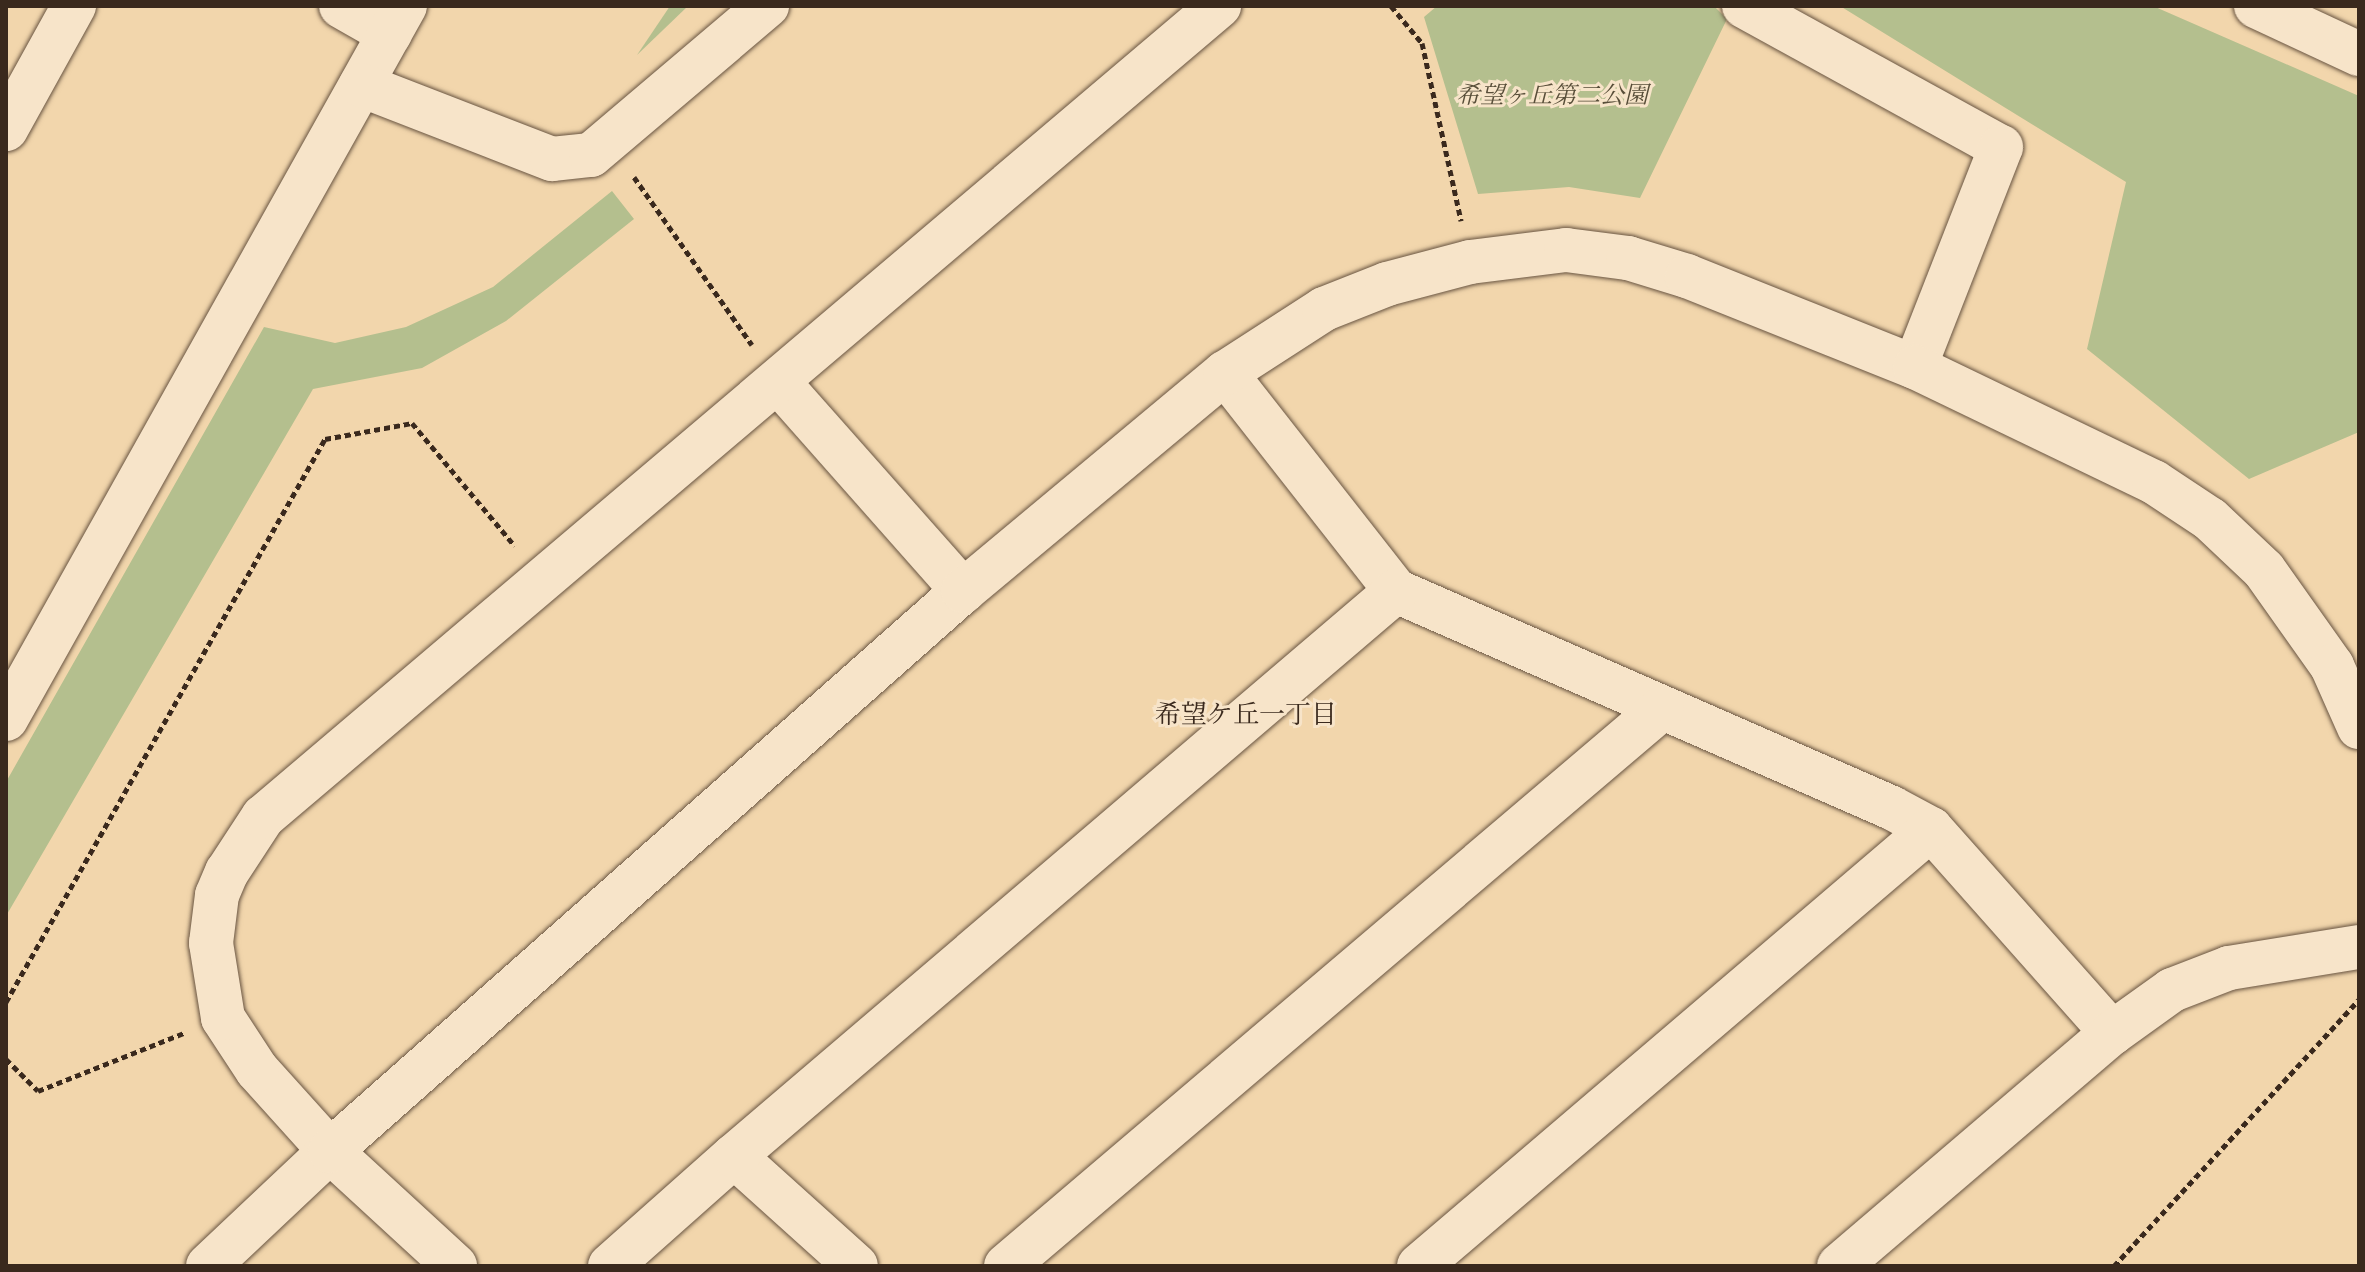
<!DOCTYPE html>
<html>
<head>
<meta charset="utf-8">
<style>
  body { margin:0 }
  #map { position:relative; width:2365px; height:1272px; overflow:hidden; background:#f2d6ac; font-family:"IM FELL English","Noto Serif JP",serif }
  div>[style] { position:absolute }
  .green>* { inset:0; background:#b4bf8e }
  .path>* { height:5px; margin-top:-2.5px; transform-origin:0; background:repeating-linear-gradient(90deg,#3a291d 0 6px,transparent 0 10px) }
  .roads { filter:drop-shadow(0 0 2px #685441) drop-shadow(0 0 2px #685441) }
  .minor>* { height:44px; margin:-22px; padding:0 22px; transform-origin:22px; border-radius:22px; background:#f7e4c9 }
  .tertiary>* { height:44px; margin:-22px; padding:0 22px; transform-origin:22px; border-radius:22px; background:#f7e4c9 }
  span { translate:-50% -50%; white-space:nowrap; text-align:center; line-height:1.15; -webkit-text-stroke:6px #f7e4c9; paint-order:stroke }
  .park-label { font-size:24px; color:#584e39; font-style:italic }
  .neighbourhood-label { font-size:26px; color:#3a291d }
  .frame { position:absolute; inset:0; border:8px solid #3a291d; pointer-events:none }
</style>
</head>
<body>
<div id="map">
  <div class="green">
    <i style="clip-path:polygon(670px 6px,688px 6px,637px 55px)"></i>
    <i style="clip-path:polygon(1437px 6px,1714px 6px,1727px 19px,1640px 198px,1569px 187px,1478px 194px,1424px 17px)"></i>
    <i style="clip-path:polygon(1840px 6px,2153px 6px,2359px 96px,2359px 432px,2249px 479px,2087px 349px,2126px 182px)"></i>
    <i style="clip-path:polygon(612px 191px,634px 219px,506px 321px,422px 368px,313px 389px,6px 916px,6px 782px,264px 327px,335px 343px,406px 327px,493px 287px)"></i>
  </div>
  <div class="path">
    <i style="left:1391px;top:6px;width:48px;rotate:50deg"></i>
    <i style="left:1422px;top:43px;width:182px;rotate:77.6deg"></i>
    <i style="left:634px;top:177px;width:205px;rotate:54.9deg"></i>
    <i style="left:6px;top:1002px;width:647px;rotate:-60.46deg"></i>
    <i style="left:325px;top:439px;width:88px;rotate:-10.4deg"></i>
    <i style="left:412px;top:423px;width:160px;rotate:50.1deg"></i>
    <i style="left:6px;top:1059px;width:45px;rotate:45deg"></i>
    <i style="left:38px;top:1091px;width:157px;rotate:-21.7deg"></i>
    <i style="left:2114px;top:1266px;width:362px;rotate:-47.4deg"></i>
  </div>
  <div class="roads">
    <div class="minor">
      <i style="left:341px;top:6px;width:56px;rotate:29.7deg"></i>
      <i style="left:1744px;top:6px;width:293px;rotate:28.8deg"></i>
      <i style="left:2001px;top:147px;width:236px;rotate:111.4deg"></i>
      <i style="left:2256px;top:6px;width:114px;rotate:25deg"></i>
      <i style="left:6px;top:129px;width:141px;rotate:-61.1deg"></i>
      <i style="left:1225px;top:373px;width:277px;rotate:51.9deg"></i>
      <i style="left:1396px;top:591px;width:541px;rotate:23.63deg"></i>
      <i style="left:1892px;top:808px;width:44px;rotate:28.3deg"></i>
      <i style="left:1931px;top:829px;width:273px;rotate:48.4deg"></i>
      <i style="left:779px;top:383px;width:278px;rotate:48.5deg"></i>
      <i style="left:6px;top:719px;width:817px;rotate:-60.77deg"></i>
      <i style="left:330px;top:1151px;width:109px;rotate:-132deg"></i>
      <i style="left:257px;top:1070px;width:62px;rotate:-123.2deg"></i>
      <i style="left:223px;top:1018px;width:76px;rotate:-99.1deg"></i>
      <i style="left:211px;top:943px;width:48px;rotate:-82.9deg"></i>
      <i style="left:217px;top:895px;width:25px;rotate:-67deg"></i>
      <i style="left:227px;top:872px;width:66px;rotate:-56.8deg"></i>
      <i style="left:263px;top:817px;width:1254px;rotate:-40.31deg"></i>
      <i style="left:734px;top:1156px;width:164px;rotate:42deg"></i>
      <i style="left:610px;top:1266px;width:166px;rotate:-41.6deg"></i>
      <i style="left:734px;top:1156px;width:870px;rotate:-40.48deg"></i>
      <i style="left:1006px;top:1266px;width:861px;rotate:-40.38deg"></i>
      <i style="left:1419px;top:1266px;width:673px;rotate:-40.48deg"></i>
    </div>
    <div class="tertiary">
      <i style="left:361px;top:85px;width:205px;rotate:21.2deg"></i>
      <i style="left:552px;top:159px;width:39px;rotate:-6deg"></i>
      <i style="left:591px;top:155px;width:231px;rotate:-40.3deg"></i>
      <i style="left:330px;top:1151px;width:170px;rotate:42.6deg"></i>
      <i style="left:208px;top:1266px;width:168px;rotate:-43.3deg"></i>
      <i style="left:330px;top:1151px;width:845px;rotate:-41.5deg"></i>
      <i style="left:963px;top:591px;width:341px;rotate:-39.8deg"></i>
      <i style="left:1225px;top:373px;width:118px;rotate:-32.9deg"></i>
      <i style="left:1324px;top:309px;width:68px;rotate:-21.6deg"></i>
      <i style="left:1387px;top:284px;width:86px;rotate:-14.8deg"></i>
      <i style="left:1470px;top:262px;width:97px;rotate:-7.1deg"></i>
      <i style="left:1566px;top:250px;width:63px;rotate:7.4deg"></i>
      <i style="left:1628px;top:258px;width:62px;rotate:17deg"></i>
      <i style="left:1687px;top:276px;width:245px;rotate:21.8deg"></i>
      <i style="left:1915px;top:367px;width:265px;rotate:25.7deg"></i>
      <i style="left:2154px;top:482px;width:67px;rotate:33.5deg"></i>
      <i style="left:2210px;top:519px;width:74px;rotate:43.4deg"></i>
      <i style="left:2264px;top:570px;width:118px;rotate:54.7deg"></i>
      <i style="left:2332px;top:666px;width:67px;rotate:66.1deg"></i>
      <i style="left:1839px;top:1266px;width:359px;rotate:-40.5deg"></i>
      <i style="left:2112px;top:1033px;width:74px;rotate:-35.6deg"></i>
      <i style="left:2172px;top:990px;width:61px;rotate:-21.1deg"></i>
      <i style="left:2229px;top:968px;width:132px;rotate:-9.2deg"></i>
    </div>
  </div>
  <div class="park-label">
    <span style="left:1552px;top:97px">希望ヶ丘第二公園</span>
  </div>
  <div class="neighbourhood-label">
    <span style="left:1246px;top:716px">希望ケ丘一丁目</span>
  </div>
  <div class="frame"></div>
</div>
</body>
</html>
